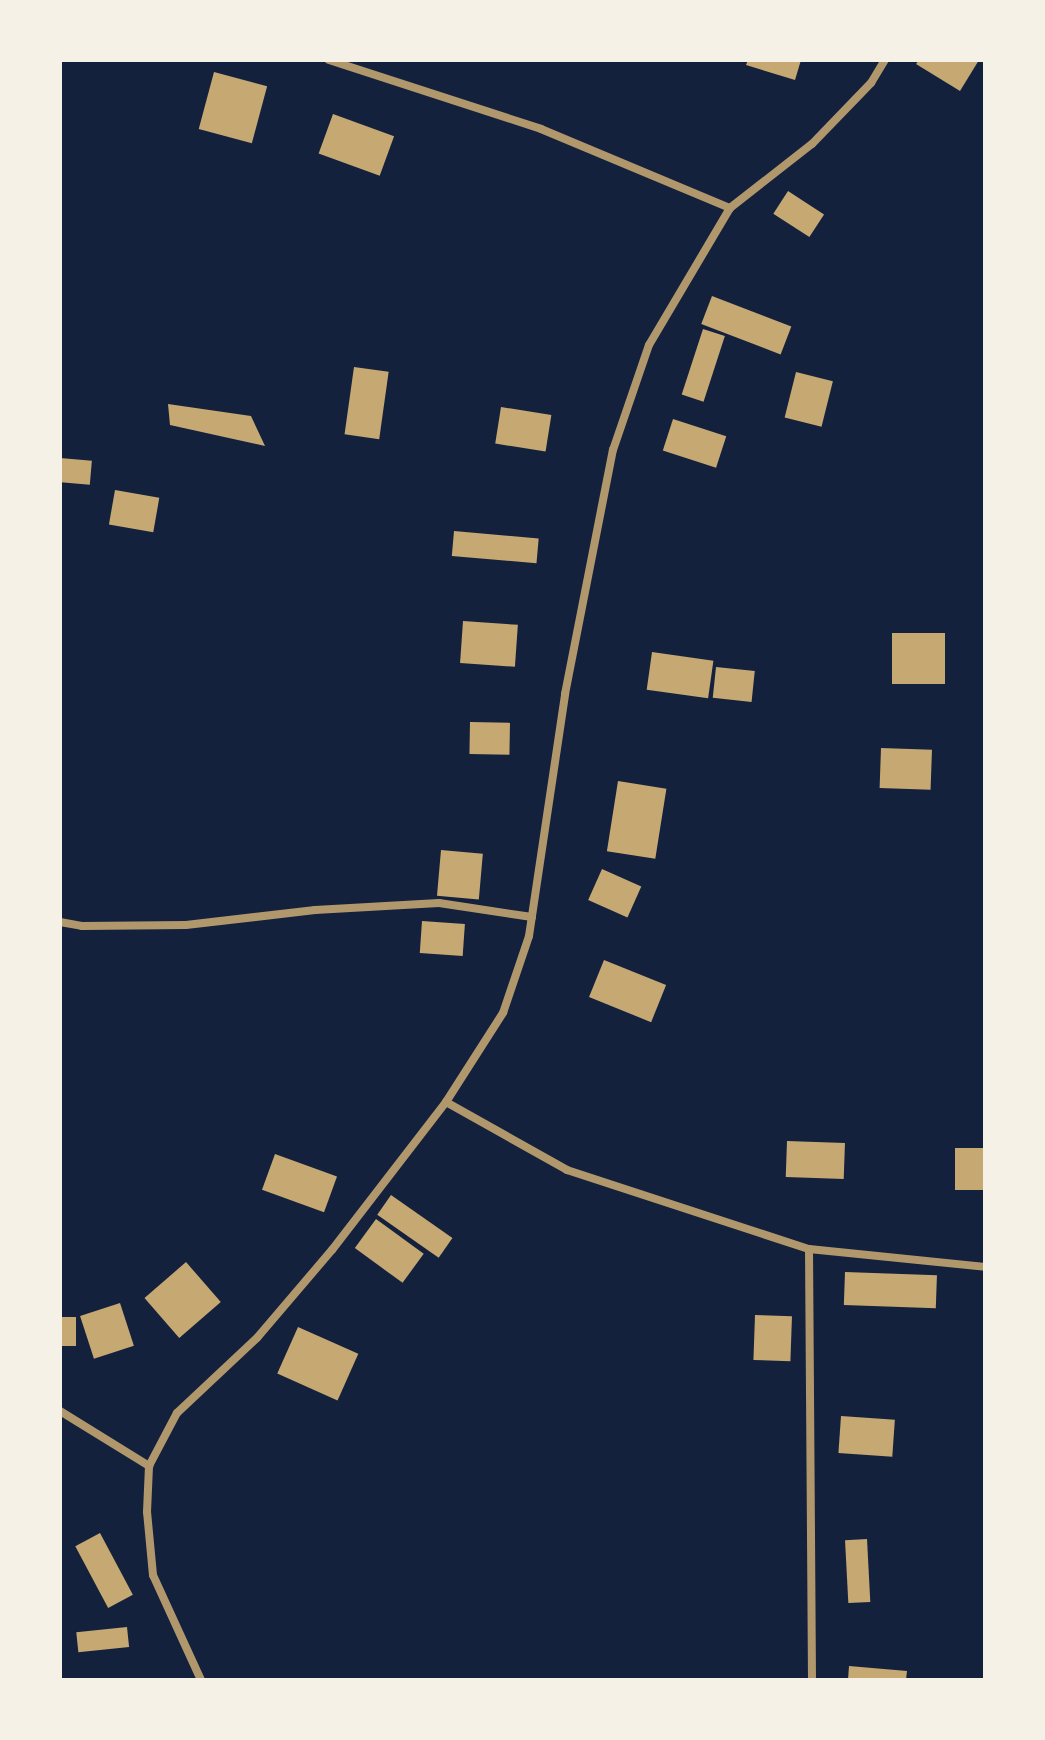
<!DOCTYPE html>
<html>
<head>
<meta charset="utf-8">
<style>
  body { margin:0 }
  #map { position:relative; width:1045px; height:1740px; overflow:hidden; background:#14213d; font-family:"Fira Sans Condensed",sans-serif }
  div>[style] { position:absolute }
  .building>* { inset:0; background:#c6a872; transform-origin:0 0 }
  .minor>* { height:8px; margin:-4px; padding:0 4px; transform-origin:4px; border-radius:4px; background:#b1986c }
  span { translate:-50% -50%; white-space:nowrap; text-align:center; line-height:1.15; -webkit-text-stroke:8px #f6f1e7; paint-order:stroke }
  .frame { position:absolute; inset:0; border:62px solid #f6f1e7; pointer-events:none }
</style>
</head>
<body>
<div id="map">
  <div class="building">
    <i style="clip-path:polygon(748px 60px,801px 60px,795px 80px,746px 65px)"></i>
    <i style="clip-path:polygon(919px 60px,979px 60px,960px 91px,916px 64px)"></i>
    <i style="left:214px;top:72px;width:55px;height:59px;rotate:15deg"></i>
    <i style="left:333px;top:114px;width:65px;height:42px;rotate:20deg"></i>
    <i style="left:788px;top:191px;width:43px;height:27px;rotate:33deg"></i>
    <i style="left:712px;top:296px;width:85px;height:30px;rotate:21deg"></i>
    <i style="left:703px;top:329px;width:23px;height:69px;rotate:18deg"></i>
    <i style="left:354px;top:367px;width:35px;height:68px;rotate:8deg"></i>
    <i style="left:796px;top:372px;width:38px;height:47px;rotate:14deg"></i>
    <i style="clip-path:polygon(168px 404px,251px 416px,265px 446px,170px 425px)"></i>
    <i style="left:501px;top:407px;width:51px;height:37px;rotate:9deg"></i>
    <i style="left:673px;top:419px;width:56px;height:33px;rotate:18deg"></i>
    <i style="left:60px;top:458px;width:32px;height:24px;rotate:5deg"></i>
    <i style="left:115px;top:490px;width:45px;height:35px;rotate:10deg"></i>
    <i style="left:454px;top:531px;width:85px;height:25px;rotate:5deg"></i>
    <i style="left:463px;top:621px;width:55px;height:42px;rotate:4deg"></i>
    <i style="left:892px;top:633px;width:53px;height:51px"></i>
    <i style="left:652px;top:652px;width:62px;height:38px;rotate:8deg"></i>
    <i style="left:716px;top:667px;width:39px;height:31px;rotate:6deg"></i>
    <i style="left:470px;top:722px;width:40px;height:32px;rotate:1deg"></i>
    <i style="left:881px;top:748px;width:51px;height:40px;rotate:2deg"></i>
    <i style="left:618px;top:781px;width:49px;height:71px;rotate:9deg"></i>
    <i style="left:441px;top:850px;width:42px;height:46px;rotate:5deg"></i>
    <i style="left:602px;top:869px;width:43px;height:34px;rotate:24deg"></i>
    <i style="left:422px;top:921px;width:43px;height:32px;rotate:4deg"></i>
    <i style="left:604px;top:960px;width:67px;height:40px;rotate:22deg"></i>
    <i style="left:787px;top:1141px;width:58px;height:36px;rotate:2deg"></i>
    <i style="left:955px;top:1148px;width:30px;height:42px"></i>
    <i style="left:275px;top:1154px;width:66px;height:38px;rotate:20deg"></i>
    <i style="left:391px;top:1195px;width:75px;height:24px;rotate:35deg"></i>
    <i style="left:376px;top:1219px;width:59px;height:36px;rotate:36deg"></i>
    <i style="left:186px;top:1262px;width:53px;height:55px;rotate:49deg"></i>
    <i style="left:845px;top:1272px;width:92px;height:33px;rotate:2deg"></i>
    <i style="left:120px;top:1303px;width:45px;height:42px;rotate:72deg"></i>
    <i style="left:755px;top:1315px;width:37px;height:45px;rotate:2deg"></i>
    <i style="left:60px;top:1317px;width:16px;height:29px"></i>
    <i style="left:298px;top:1327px;width:66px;height:51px;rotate:24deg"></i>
    <i style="left:841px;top:1416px;width:54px;height:37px;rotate:4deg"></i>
    <i style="left:100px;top:1533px;width:70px;height:28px;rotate:62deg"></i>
    <i style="left:867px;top:1539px;width:63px;height:22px;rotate:87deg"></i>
    <i style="left:127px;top:1627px;width:20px;height:51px;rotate:84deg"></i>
    <i style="clip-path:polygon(849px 1666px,907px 1671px,906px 1680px,848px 1680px)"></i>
  </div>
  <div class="minor">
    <i style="left:329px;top:60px;width:223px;rotate:18deg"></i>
    <i style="left:541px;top:129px;width:205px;rotate:22.7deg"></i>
    <i style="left:60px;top:922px;width:22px;rotate:10deg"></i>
    <i style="left:82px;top:926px;width:104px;rotate:-0.6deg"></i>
    <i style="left:186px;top:925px;width:130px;rotate:-6.6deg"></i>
    <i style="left:315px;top:910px;width:124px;rotate:-3.2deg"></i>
    <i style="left:439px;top:903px;width:94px;rotate:8.6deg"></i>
    <i style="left:446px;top:1102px;width:139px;rotate:29.3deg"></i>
    <i style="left:567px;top:1170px;width:255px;rotate:18.1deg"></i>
    <i style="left:809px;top:1249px;width:177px;rotate:5.8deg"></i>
    <i style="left:809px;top:1249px;width:431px;rotate:89.6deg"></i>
    <i style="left:60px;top:1411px;width:105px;rotate:31.7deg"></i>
    <i style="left:201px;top:1680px;width:115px;rotate:-114.6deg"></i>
    <i style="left:153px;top:1575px;width:63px;rotate:-95.4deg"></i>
    <i style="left:147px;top:1512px;width:46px;rotate:-87.5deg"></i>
    <i style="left:149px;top:1466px;width:60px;rotate:-62.2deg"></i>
    <i style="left:177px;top:1413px;width:110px;rotate:-43.2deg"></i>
    <i style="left:257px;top:1338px;width:116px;rotate:-49.6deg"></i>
    <i style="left:332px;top:1250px;width:187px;rotate:-52.4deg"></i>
    <i style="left:446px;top:1102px;width:106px;rotate:-57.4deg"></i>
    <i style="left:503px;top:1013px;width:81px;rotate:-71.3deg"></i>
    <i style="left:529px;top:936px;width:245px;rotate:-81.5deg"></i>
    <i style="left:565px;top:694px;width:249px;rotate:-78.9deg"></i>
    <i style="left:613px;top:450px;width:111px;rotate:-71.1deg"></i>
    <i style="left:649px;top:345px;width:159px;rotate:-59.4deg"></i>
    <i style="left:730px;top:208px;width:104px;rotate:-38deg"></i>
    <i style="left:812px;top:144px;width:85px;rotate:-46deg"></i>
    <i style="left:871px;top:83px;width:27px;rotate:-59deg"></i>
  </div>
  <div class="frame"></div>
</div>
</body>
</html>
